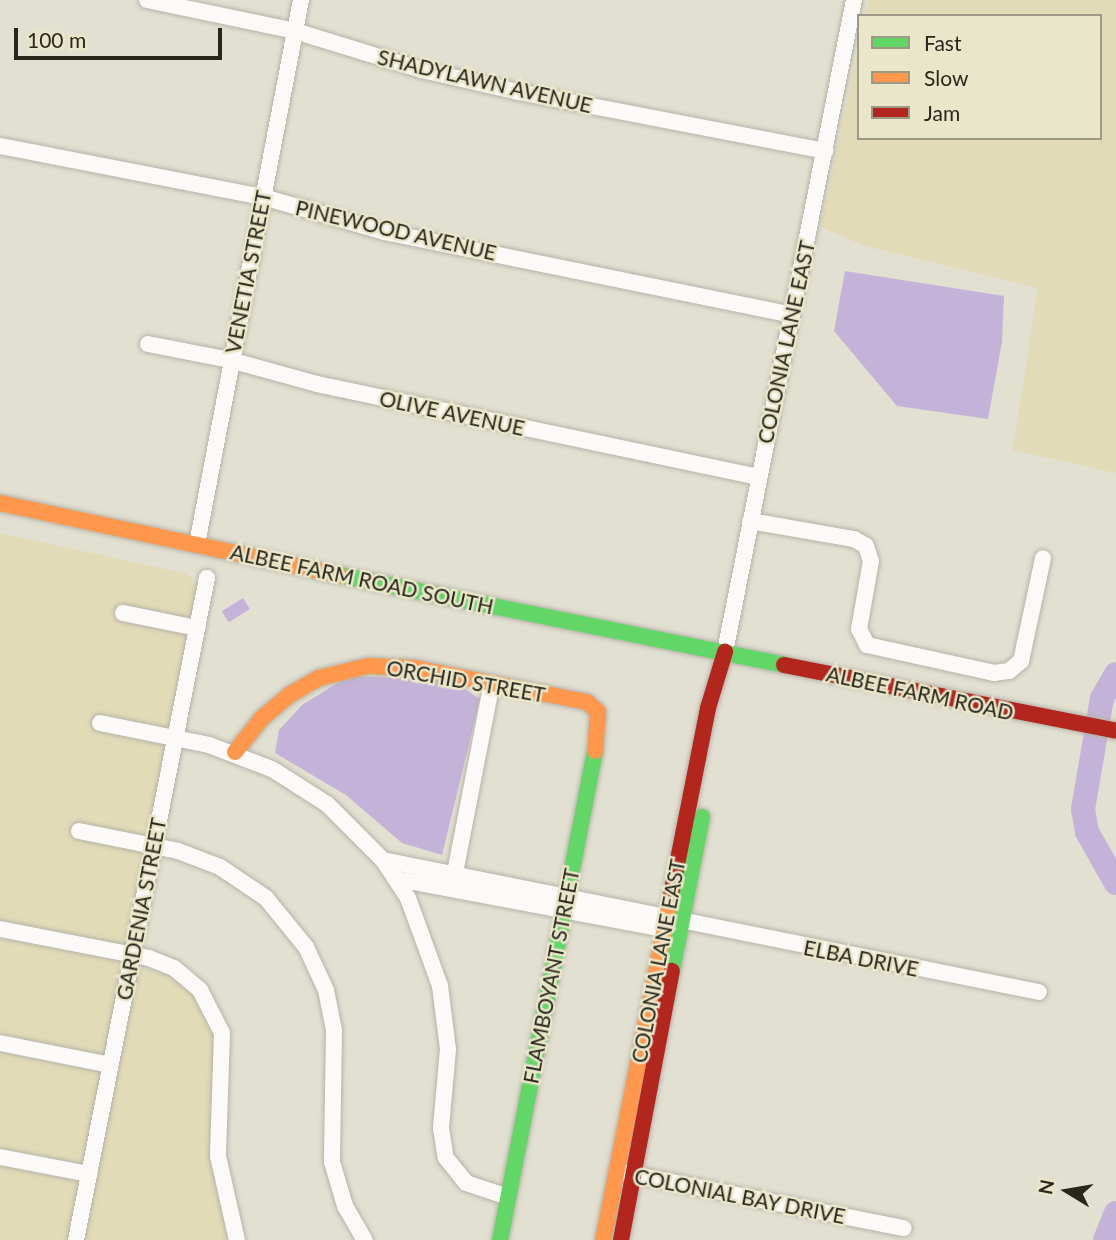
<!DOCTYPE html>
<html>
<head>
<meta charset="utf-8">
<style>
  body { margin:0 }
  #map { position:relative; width:1116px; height:1240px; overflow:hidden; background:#e2e0d1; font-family:Lato,sans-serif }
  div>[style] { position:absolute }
  .green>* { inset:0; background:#e1dbb7 }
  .water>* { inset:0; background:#c4b3d9; transform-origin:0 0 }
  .river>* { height:24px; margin:-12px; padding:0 12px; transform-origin:12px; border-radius:12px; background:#c4b3d9 }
  .roads { filter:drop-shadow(0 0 2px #b5b3a8) drop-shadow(0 0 2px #b5b3a8) }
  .street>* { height:16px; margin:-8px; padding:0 8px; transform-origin:8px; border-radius:8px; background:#fbfaf8 }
  .fast>* { height:16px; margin:-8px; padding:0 8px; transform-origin:8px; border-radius:8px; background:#63d668 }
  .slow>* { height:16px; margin:-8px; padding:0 8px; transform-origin:8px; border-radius:8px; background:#ff974d }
  .jam>* { height:16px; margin:-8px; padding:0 8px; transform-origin:8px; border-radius:8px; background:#b3261e }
  span { translate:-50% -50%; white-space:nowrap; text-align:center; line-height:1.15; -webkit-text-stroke:5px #eae6c9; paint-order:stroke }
  .street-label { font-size:21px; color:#28271c }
  .legend { position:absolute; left:857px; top:14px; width:245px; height:126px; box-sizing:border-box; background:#eae6c9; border:2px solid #9c9a84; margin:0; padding:9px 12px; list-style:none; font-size:21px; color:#28271c }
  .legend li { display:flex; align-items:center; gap:14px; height:35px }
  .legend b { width:35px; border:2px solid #9c9a84 }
  .north { position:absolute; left:1032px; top:1156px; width:70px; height:70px; -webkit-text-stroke:5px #eae6c9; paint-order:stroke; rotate:281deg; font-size:19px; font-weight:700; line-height:28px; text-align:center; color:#28271c }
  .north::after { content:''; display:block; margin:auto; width:24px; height:32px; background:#28271c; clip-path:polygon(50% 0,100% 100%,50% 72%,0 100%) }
  .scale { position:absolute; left:14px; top:28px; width:208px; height:32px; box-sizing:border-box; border:4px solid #28271c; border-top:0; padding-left:9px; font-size:21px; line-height:24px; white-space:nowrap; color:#28271c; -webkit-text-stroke:5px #eae6c9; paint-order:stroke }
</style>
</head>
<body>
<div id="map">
  <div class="green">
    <i style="clip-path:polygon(868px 0,1116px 0,1116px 473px,1013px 450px,1038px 288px,865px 246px,821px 227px,859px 45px,859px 138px,1100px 138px,1100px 16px,865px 16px)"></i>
    <i style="clip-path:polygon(0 533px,188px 574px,197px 585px,68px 1240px,0 1240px)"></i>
    <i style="clip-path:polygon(142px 968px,171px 976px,195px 996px,215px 1038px,210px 1150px,229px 1240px,82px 1240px,135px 974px)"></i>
  </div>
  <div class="water">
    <i style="clip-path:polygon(845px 271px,1004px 296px,1002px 342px,988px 419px,897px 406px,834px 331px)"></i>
    <i style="left:243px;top:598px;width:13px;height:25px;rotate:58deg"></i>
    <i style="clip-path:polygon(349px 676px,451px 680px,480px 699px,442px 855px,402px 843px,346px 795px,275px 753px,279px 730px,302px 705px)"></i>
  </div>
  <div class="river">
    <i style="left:1116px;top:674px;width:28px;rotate:120deg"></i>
    <i style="left:1102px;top:698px;width:113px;rotate:99.7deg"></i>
    <i style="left:1083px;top:809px;width:23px;rotate:80deg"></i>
    <i style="left:1087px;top:832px;width:59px;rotate:60.4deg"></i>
    <i style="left:1105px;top:1240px;width:29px;rotate:-68deg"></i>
  </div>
  <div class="roads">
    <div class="street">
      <i style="left:147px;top:0;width:151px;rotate:11.8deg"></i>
      <i style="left:295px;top:31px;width:133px;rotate:17.1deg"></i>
      <i style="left:422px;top:70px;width:99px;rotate:12.8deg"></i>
      <i style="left:519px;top:92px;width:312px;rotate:10.9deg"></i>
      <i style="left:0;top:146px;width:268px;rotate:11deg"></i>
      <i style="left:263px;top:197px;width:127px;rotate:16deg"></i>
      <i style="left:385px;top:232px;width:415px;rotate:11.5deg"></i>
      <i style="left:148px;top:344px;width:84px;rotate:11deg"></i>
      <i style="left:230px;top:360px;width:90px;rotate:15.4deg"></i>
      <i style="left:317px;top:384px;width:451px;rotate:11.9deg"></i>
      <i style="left:750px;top:521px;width:106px;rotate:9.8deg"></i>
      <i style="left:854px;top:539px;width:14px;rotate:30deg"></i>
      <i style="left:866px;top:546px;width:16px;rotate:72deg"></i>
      <i style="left:871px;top:561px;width:69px;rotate:100deg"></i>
      <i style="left:859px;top:629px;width:18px;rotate:63deg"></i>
      <i style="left:867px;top:645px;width:130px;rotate:12.4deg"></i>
      <i style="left:994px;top:673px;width:15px;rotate:-8deg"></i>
      <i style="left:1009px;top:671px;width:16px;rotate:-40deg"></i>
      <i style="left:1021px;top:661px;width:105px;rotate:-77.9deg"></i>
      <i style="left:197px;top:544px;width:554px;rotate:-79.18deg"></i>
      <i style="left:123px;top:613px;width:76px;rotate:11.5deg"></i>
      <i style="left:725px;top:652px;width:665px;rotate:-78.81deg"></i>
      <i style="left:100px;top:723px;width:111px;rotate:11.4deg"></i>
      <i style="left:209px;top:745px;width:67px;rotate:20.9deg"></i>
      <i style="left:272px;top:769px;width:65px;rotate:32.5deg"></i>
      <i style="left:327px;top:804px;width:79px;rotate:45deg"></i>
      <i style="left:383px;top:860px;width:45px;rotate:56.7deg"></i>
      <i style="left:408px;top:898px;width:94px;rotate:70deg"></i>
      <i style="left:440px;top:986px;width:64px;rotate:82.8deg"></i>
      <i style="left:448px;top:1049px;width:79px;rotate:95.1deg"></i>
      <i style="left:441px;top:1128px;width:30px;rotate:81deg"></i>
      <i style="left:446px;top:1158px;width:32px;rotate:51deg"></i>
      <i style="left:466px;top:1183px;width:44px;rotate:18.4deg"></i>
      <i style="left:79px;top:831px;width:101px;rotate:11.4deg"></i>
      <i style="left:178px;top:851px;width:45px;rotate:20.9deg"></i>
      <i style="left:220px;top:867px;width:55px;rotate:34deg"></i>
      <i style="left:266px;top:898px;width:63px;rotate:50.8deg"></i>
      <i style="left:306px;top:947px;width:47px;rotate:65.1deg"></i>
      <i style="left:326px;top:990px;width:41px;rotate:78.7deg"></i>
      <i style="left:334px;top:1030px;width:132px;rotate:90.9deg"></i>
      <i style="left:332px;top:1162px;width:46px;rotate:73.5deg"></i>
      <i style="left:345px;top:1206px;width:39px;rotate:60deg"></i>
      <i style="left:383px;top:860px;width:669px;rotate:11.38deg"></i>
      <i style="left:397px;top:879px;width:272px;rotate:10.6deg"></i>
      <i style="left:664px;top:929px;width:10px;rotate:-17deg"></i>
      <i style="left:453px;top:883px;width:204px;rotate:-79deg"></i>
      <i style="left:0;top:929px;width:152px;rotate:11deg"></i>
      <i style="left:149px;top:958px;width:27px;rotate:22deg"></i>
      <i style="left:174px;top:968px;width:34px;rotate:40deg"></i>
      <i style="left:200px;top:990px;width:48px;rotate:62.9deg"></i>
      <i style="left:222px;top:1033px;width:123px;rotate:91.9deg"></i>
      <i style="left:218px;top:1156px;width:86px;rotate:77.3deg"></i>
      <i style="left:0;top:1043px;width:112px;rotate:11.3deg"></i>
      <i style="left:0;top:1157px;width:91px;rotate:10.8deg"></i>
      <i style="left:625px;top:1173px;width:284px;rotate:11.2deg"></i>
      <i style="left:76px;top:1240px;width:675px;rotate:-78.81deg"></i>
    </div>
    <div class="fast">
      <i style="left:339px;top:575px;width:454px;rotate:11.4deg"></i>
      <i style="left:672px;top:971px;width:157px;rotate:-79deg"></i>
      <i style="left:500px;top:1240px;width:498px;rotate:-79deg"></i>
    </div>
    <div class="slow">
      <i style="left:0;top:503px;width:347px;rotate:12deg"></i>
      <i style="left:235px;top:752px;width:43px;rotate:-51.5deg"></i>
      <i style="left:262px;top:718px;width:38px;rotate:-40deg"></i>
      <i style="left:291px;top:694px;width:32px;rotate:-30deg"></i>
      <i style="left:319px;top:678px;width:50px;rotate:-13.8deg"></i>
      <i style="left:368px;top:666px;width:47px;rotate:2.4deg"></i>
      <i style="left:415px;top:668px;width:175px;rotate:11.2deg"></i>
      <i style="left:587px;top:702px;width:15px;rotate:42deg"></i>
      <i style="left:598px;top:712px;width:39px;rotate:94deg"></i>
      <i style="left:603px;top:1240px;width:352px;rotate:-78.8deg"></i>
    </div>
    <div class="jam">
      <i style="left:784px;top:665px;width:338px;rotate:11.2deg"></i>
      <i style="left:671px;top:895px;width:191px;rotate:-78.8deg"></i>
      <i style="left:708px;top:708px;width:59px;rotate:-73.1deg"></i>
      <i style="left:621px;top:1240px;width:274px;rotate:-79.3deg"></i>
    </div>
  </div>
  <div class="street-label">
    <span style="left:485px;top:81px;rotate:13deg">SHADYLAWN AVENUE</span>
    <span style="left:396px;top:230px;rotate:13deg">PINEWOOD AVENUE</span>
    <span style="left:248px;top:272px;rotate:-79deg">VENETIA STREET</span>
    <span style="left:786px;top:342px;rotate:-78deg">COLONIA LANE EAST</span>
    <span style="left:452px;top:413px;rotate:12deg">OLIVE AVENUE</span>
    <span style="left:362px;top:579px;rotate:12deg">ALBEE FARM ROAD SOUTH</span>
    <span style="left:466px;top:681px;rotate:10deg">ORCHID STREET</span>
    <span style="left:920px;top:693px;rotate:12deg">ALBEE FARM ROAD</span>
    <span style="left:141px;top:909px;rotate:-79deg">GARDENIA STREET</span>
    <span style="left:861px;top:958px;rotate:11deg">ELBA DRIVE</span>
    <span style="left:658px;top:961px;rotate:-79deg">COLONIA LANE EAST</span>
    <span style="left:551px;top:976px;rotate:-79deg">FLAMBOYANT STREET</span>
    <span style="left:740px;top:1196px;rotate:11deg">COLONIAL BAY DRIVE</span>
  </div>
  <ul class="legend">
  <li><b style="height:9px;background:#63d668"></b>Fast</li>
  <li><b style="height:9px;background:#ff974d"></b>Slow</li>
  <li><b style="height:9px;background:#b3261e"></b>Jam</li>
  </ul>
  <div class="north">N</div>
  <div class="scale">100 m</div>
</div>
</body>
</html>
